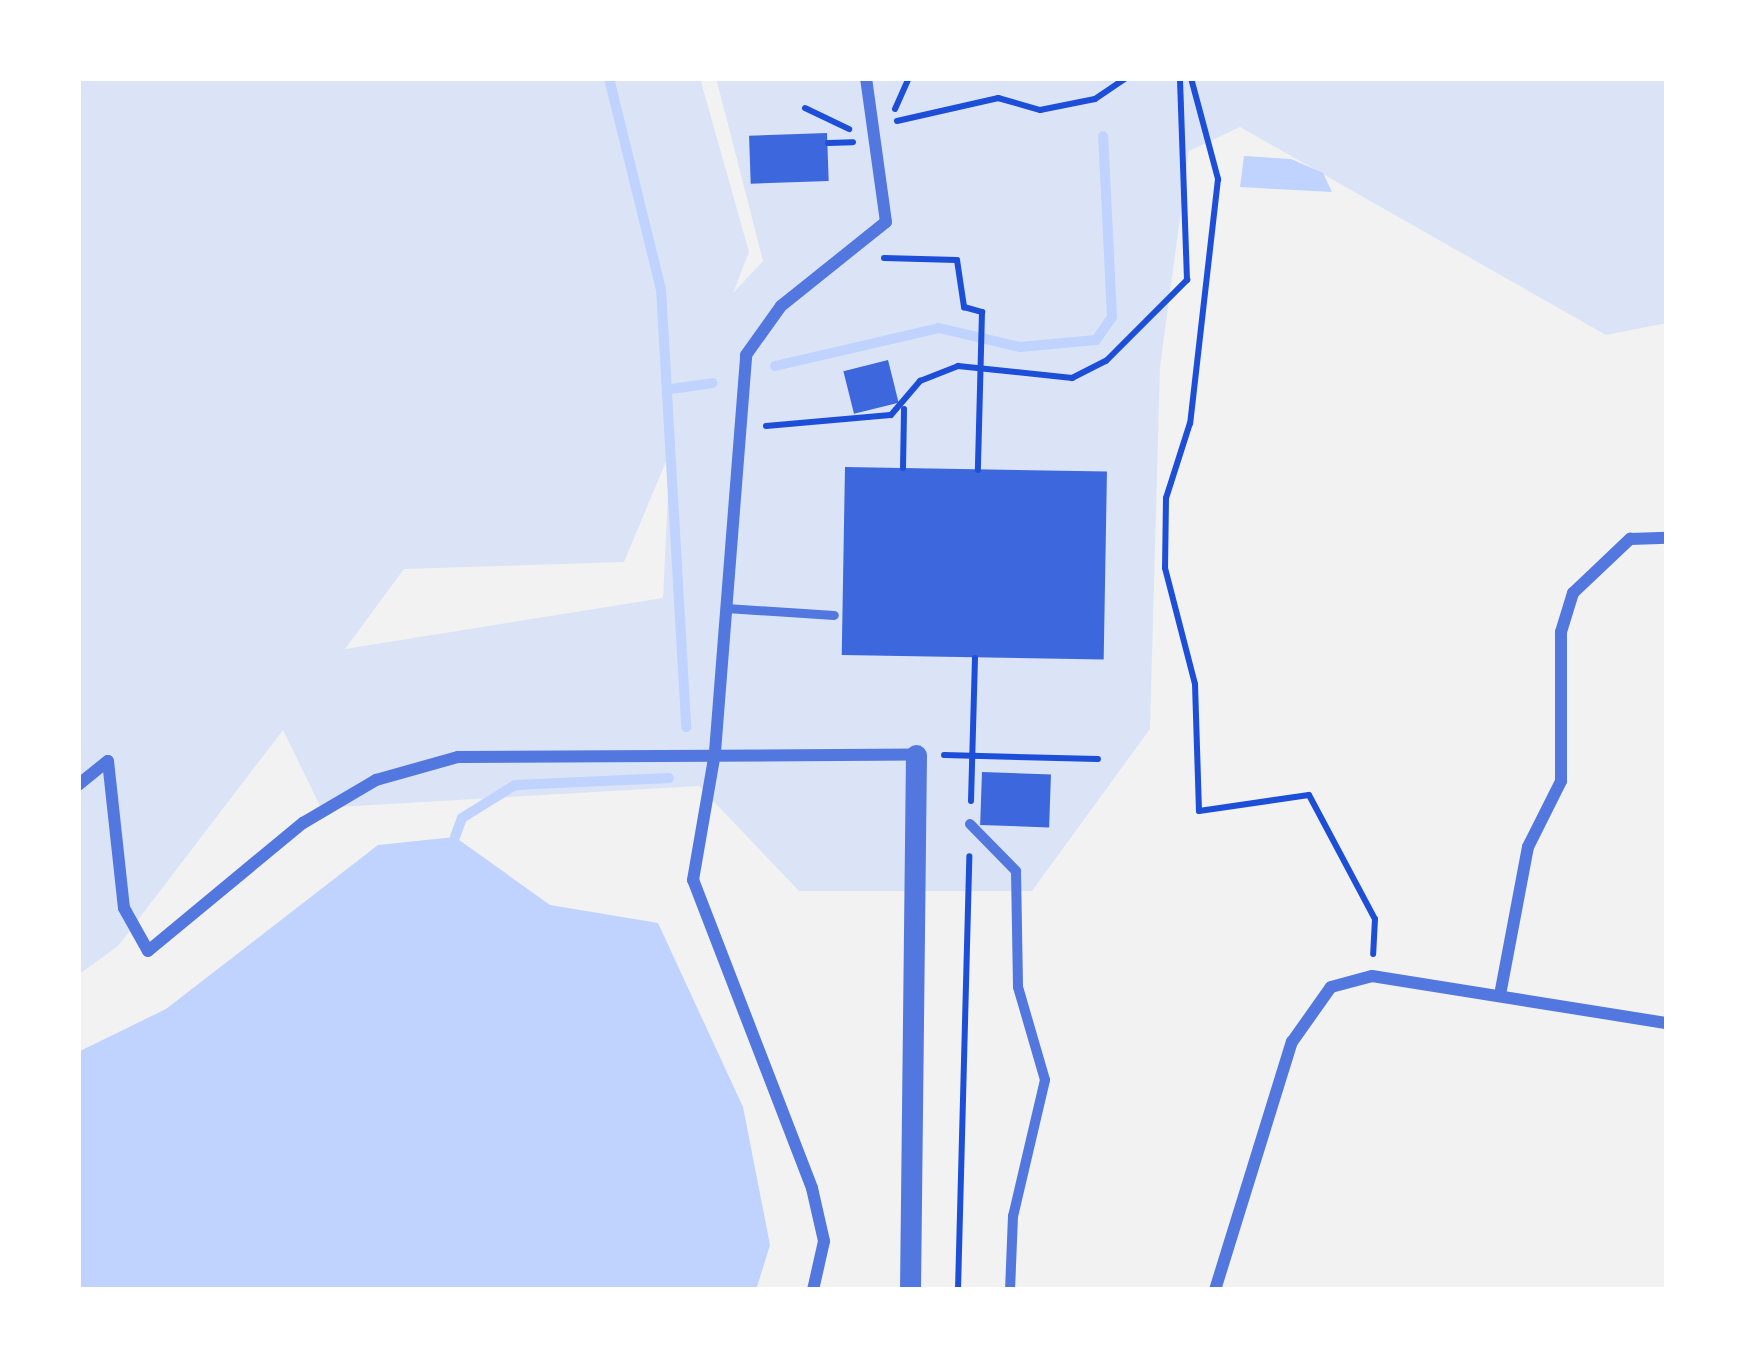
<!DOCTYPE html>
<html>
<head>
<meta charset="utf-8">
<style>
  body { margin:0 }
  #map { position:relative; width:1745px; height:1368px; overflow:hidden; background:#f2f2f2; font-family:"Exo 2",sans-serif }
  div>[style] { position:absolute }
  .green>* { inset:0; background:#dbe4f7 }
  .water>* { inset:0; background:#bfd3fe }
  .stream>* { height:10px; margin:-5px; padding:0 5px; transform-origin:5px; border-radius:5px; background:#bfd3fe }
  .building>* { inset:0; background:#3d67dc; transform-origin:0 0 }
  .path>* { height:6px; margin:-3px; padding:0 3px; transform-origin:3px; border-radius:3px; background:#1d4ed8 }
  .service>* { height:9px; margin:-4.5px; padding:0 4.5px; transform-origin:4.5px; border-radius:4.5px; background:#5277de }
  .pedestrian>* { height:10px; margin:-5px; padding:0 5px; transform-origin:5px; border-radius:5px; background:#5277de }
  .minor>* { height:12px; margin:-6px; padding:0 6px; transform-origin:6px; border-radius:6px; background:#5277de }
  .tertiary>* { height:21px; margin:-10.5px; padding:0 10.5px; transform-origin:10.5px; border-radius:10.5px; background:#5277de }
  span { translate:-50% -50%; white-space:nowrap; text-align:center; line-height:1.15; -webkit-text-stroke:12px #fff; paint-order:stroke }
  .frame { position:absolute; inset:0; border:81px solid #fff; pointer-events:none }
</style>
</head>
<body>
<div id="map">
  <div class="green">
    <i style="clip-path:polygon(evenodd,78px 78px,700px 78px,749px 252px,733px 293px,763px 261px,716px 78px,1667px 78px,1667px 323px,1606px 335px,1240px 127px,1189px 151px,1160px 367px,1150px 729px,1032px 891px,799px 891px,699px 786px,321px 808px,283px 730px,118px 946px,78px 975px,78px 78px,670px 452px,663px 598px,345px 649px,404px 569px,624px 562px,670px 452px)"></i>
  </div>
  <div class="water">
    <i style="clip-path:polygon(1244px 156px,1291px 159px,1323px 173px,1332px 192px,1240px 187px)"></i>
    <i style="clip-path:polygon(455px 837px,550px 905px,658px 923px,743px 1107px,770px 1245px,756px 1290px,78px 1290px,78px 1052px,166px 1009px,378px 845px)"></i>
  </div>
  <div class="stream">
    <i style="left:609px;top:78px;width:217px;rotate:76.2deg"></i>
    <i style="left:661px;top:289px;width:439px;rotate:86.7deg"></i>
    <i style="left:775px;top:366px;width:168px;rotate:-13deg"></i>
    <i style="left:939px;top:328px;width:83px;rotate:13.2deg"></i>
    <i style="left:1020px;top:347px;width:76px;rotate:-5.3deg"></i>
    <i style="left:1096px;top:340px;width:28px;rotate:-55deg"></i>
    <i style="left:1112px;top:317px;width:181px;rotate:-92.8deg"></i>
    <i style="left:671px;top:389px;width:42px;rotate:-8.1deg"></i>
    <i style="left:455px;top:837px;width:20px;rotate:-70deg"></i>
    <i style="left:462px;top:818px;width:62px;rotate:-31.9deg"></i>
    <i style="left:515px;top:785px;width:154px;rotate:-2.6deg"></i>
  </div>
  <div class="building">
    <i style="left:827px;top:133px;width:48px;height:78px;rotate:88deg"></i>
    <i style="left:888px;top:360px;width:44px;height:46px;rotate:76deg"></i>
    <i style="left:845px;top:467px;width:262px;height:188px;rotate:1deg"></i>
    <i style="left:982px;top:772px;width:69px;height:53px;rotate:2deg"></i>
  </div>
  <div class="path">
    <i style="left:1191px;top:78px;width:105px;rotate:75deg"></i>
    <i style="left:1218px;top:179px;width:246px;rotate:96.5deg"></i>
    <i style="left:1190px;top:423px;width:79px;rotate:107.7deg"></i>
    <i style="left:1166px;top:498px;width:70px;rotate:90.8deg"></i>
    <i style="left:1165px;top:568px;width:120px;rotate:75.5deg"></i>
    <i style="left:1195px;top:684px;width:127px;rotate:88.2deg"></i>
    <i style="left:1199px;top:811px;width:111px;rotate:-8.3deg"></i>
    <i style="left:1309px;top:795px;width:140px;rotate:62deg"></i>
    <i style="left:1375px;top:919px;width:35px;rotate:93deg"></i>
    <i style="left:805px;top:108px;width:49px;rotate:25.5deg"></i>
    <i style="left:895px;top:109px;width:34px;rotate:-66deg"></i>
    <i style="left:897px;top:121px;width:104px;rotate:-12.8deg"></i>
    <i style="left:998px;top:98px;width:44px;rotate:15.9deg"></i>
    <i style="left:1040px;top:110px;width:56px;rotate:-11.3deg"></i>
    <i style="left:1095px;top:99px;width:37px;rotate:-34deg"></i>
    <i style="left:828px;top:143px;width:25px;rotate:-2deg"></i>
    <i style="left:884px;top:258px;width:73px;rotate:1.6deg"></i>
    <i style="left:957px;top:260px;width:48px;rotate:81.5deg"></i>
    <i style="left:964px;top:307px;width:19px;rotate:16deg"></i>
    <i style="left:982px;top:312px;width:158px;rotate:91.5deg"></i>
    <i style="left:766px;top:426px;width:125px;rotate:-5deg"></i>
    <i style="left:891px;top:415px;width:45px;rotate:-49.5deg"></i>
    <i style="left:920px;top:381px;width:41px;rotate:-21.5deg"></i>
    <i style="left:958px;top:366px;width:115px;rotate:6deg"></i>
    <i style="left:1072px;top:378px;width:38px;rotate:-27deg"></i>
    <i style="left:1106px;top:361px;width:115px;rotate:-45deg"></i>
    <i style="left:1187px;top:280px;width:202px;rotate:-92deg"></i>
    <i style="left:903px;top:468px;width:59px;rotate:-89deg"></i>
    <i style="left:944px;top:755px;width:154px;rotate:1.5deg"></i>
    <i style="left:971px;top:801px;width:143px;rotate:-88.4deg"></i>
    <i style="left:958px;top:1290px;width:434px;rotate:-88.5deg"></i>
  </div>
  <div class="service">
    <i style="left:726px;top:608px;width:108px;rotate:3.7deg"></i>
  </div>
  <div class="pedestrian">
    <i style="left:970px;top:824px;width:66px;rotate:45.6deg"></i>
    <i style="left:1016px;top:871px;width:116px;rotate:89deg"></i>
    <i style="left:1018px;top:987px;width:97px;rotate:73.8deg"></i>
    <i style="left:1045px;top:1080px;width:140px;rotate:103.2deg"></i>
    <i style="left:1013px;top:1216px;width:74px;rotate:92.3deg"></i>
  </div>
  <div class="minor">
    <i style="left:78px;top:785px;width:38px;rotate:-39deg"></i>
    <i style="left:108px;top:761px;width:148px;rotate:83.8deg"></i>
    <i style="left:124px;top:908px;width:49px;rotate:60.8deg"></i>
    <i style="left:148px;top:951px;width:201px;rotate:-39.6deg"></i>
    <i style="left:303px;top:823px;width:85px;rotate:-30.5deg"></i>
    <i style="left:376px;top:780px;width:85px;rotate:-15.7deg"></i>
    <i style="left:458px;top:757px;width:458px;rotate:-0.3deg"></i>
    <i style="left:1500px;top:995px;width:151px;rotate:-79.3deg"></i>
    <i style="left:1528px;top:847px;width:74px;rotate:-63.4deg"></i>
    <i style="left:1561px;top:781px;width:149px;rotate:-90deg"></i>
    <i style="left:1561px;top:632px;width:41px;rotate:-72.9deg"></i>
    <i style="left:1573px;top:593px;width:79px;rotate:-43.5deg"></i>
    <i style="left:1630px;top:539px;width:37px;rotate:-2deg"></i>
    <i style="left:813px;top:1290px;width:50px;rotate:-77.3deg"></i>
    <i style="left:824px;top:1241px;width:54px;rotate:-102.8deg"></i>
    <i style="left:812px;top:1188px;width:330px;rotate:-111.1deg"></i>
    <i style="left:693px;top:880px;width:130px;rotate:-80.2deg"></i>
    <i style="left:715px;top:752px;width:398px;rotate:-85.5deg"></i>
    <i style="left:746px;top:355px;width:60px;rotate:-54.5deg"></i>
    <i style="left:781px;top:306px;width:134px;rotate:-38.7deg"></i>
    <i style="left:886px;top:222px;width:145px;rotate:-97.9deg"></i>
    <i style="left:1215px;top:1290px;width:260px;rotate:-72.8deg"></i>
    <i style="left:1292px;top:1042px;width:67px;rotate:-54.7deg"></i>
    <i style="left:1331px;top:987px;width:42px;rotate:-15deg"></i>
    <i style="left:1372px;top:976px;width:299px;rotate:9.1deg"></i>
  </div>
  <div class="tertiary">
    <i style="left:910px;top:1290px;width:535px;rotate:-89.36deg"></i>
  </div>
  <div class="frame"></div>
</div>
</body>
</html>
